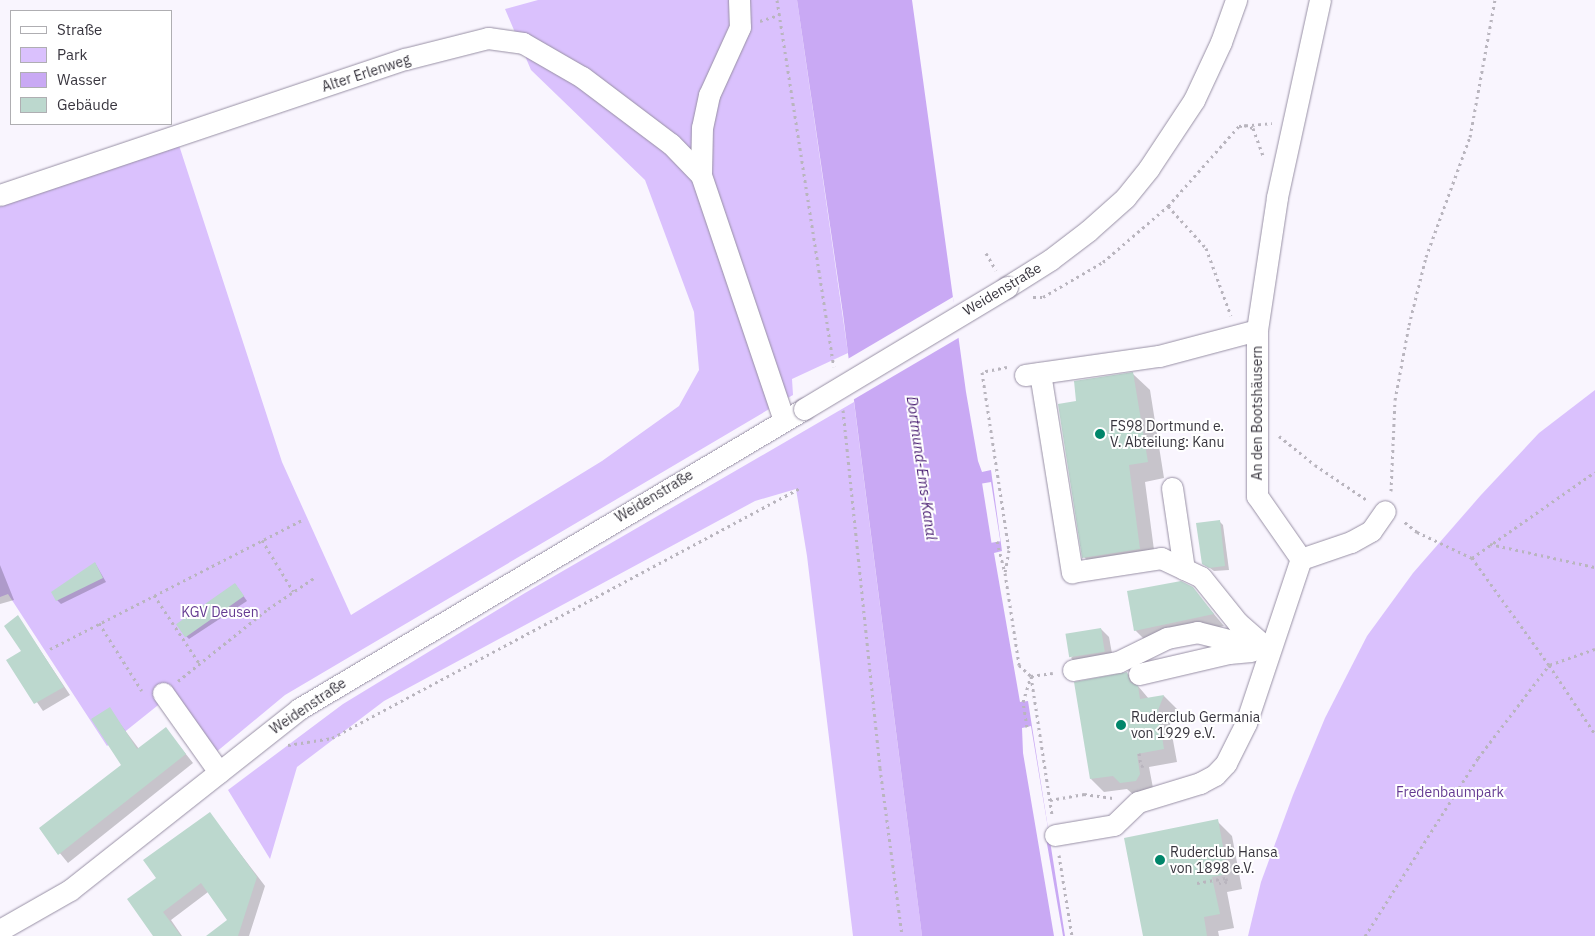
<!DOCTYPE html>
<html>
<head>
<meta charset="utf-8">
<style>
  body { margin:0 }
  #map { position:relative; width:1595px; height:936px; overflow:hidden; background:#f9f5fe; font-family:"IBM Plex Sans",sans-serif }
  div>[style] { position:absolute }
  .green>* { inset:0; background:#dac1fd }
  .water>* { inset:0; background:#c9a9f4 }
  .pier>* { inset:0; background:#f9f5fe; transform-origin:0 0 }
  .shadow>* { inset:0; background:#0003 }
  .building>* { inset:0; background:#bcd8ce; transform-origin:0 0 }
  .path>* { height:3px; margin-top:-1.5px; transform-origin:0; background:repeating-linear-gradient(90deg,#b9b5be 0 2.5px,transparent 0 6.5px) }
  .roads { filter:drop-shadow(0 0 1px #9890a5) drop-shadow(0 0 1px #9890a5) }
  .minor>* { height:21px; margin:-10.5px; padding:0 10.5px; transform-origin:10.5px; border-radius:10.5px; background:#fff }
  .bridges { filter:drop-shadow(0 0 1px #9890a5) drop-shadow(0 0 1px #9890a5) }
  .minor-bridge>* { height:21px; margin:-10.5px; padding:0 10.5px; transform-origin:10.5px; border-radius:10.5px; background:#fff }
  .dots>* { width:14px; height:14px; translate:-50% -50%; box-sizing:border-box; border:2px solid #fff; border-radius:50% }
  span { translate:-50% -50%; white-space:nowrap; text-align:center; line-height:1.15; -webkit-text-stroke:4px #fff; paint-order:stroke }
  .street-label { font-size:14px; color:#38353e }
  .poi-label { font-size:14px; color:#38353e }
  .left { translate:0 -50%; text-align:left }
  .park-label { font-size:14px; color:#653b92 }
  .water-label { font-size:15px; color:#481c71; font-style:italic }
  .legend { position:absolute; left:10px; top:10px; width:162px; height:115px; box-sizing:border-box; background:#fff; border:1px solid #afaeb2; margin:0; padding:6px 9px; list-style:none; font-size:15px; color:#38353e }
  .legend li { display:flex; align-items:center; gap:10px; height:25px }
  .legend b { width:25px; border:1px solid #afaeb2 }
</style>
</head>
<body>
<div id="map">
  <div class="green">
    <i style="clip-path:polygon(538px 0,797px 0,848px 353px,792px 379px,793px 395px,285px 695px,203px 763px,162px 702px,107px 746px,8px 594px,0 597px,0 195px,176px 136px,282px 462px,351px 615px,602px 461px,679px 406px,699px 370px,694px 312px,645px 180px,531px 70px,505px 9px)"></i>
    <i style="clip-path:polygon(1595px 390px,1595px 936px,1248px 936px,1261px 882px,1293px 795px,1325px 718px,1367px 636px,1413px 573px,1481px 495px,1539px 433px)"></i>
    <i style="clip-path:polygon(854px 402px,922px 936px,853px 936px,807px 556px,796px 489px,755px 501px,384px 701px,297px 767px,270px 859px,228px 790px,343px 704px,525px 593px)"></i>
  </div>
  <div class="water">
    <i style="clip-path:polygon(797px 0,912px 0,966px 392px,978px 461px,982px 472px,991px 470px,1002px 551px,994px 553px,1020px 702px,1028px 701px,1065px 936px,922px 936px,843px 314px)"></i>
  </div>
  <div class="pier">
    <i style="clip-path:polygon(953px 297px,960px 337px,851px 401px,846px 360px)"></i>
    <i style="left:991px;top:482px;width:60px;height:9px;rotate:81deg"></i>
    <i style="clip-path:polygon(1031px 726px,1048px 828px,1046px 838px,1063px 936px,1054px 936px,1023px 753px,1022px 728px)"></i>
  </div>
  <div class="shadow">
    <i style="clip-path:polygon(1133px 374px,1150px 390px,1164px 478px,1145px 482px,1156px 565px,1100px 574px,1084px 557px)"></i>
    <i style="clip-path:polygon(1219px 521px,1223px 525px,1229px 570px,1214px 571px,1203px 563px)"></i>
    <i style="clip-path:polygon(95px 563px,106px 582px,61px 604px,57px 600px)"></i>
    <i style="clip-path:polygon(0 565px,14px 600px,0 604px)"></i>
    <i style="clip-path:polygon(235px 584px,247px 601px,189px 639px,185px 635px)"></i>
    <i style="clip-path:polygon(1192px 588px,1224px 626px,1147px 642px,1135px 630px)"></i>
    <i style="clip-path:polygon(18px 617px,70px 695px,43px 711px,8px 660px,23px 651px)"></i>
    <i style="clip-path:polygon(1101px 629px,1109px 637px,1113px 659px,1078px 666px,1071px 658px)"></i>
    <i style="clip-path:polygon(1127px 673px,1149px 699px,1164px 696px,1177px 709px,1170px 724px,1177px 762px,1149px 767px,1153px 788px,1135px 796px,1127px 789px,1104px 792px,1091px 779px)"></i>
    <i style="clip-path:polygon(109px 709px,139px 749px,166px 729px,193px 763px,68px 863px,40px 829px,123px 765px)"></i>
    <i style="clip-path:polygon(210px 814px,265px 886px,249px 936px,215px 936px,229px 920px,208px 892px,171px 920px,182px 936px,155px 936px,158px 878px)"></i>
    <i style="clip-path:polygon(1217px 821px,1232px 836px,1242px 889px,1227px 892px,1234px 928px,1218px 931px,1219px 936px,1144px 936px)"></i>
  </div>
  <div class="building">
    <i style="clip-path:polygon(1133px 372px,1148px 462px,1129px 465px,1140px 549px,1082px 558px,1058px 404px,1076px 401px,1074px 381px)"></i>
    <i style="clip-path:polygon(1220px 520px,1225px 566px,1209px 568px,1202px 564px,1196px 523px)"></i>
    <i style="clip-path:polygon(95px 562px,103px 578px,56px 601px,51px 592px)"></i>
    <i style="clip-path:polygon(1181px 581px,1193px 587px,1214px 614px,1134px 631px,1127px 591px)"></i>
    <i style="left:235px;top:583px;width:16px;height:72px;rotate:55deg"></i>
    <i style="clip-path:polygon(18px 615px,64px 687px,34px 704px,6px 660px,21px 651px,4px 626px)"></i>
    <i style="left:1101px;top:628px;width:24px;height:36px;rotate:81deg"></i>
    <i style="clip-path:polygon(1127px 672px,1130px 682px,1138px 686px,1140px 699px,1164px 695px,1158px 710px,1164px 749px,1137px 754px,1140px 774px,1136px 781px,1120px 783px,1113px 776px,1090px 779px,1074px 682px)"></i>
    <i style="clip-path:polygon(110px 707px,137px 749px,166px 727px,186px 754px,58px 855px,39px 828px,121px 765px,91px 719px)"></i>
    <i style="clip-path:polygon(210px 812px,257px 877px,238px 936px,206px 936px,227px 920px,201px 883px,163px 912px,181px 936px,153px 936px,127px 899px,156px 878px,143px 860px)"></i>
    <i style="clip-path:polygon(1218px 819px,1228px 874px,1212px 877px,1220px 914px,1204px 917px,1207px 936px,1143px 936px,1124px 838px)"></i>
  </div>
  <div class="path">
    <i style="left:777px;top:0;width:371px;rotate:81.2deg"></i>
    <i style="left:760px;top:21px;width:20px;rotate:-18deg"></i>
    <i style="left:1244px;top:125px;width:9px;rotate:18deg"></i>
    <i style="left:1253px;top:128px;width:32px;rotate:70deg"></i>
    <i style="left:1168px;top:206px;width:57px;rotate:47.9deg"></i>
    <i style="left:1206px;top:248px;width:72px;rotate:69.8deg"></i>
    <i style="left:986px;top:253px;width:20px;rotate:60deg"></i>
    <i style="left:1033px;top:297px;width:10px"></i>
    <i style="left:1043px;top:297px;width:69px;rotate:-30.3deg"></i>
    <i style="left:1103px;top:262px;width:86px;rotate:-40.7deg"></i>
    <i style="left:1168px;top:206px;width:107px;rotate:-48.4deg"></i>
    <i style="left:1239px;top:126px;width:33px;rotate:-5deg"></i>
    <i style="left:1007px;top:367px;width:25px;rotate:169deg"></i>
    <i style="left:982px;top:372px;width:180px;rotate:81.4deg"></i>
    <i style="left:1009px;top:550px;width:23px;rotate:100deg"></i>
    <i style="left:1005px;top:573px;width:93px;rotate:81.3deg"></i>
    <i style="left:1019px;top:665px;width:16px;rotate:43deg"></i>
    <i style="left:1031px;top:676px;width:141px;rotate:81.4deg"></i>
    <i style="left:843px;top:410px;width:360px;rotate:84.1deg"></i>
    <i style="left:880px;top:768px;width:169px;rotate:82.5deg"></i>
    <i style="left:1279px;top:436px;width:46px;rotate:38.9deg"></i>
    <i style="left:1315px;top:465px;width:63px;rotate:33.9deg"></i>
    <i style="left:1391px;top:491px;width:91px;rotate:-87.5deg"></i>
    <i style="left:1395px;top:400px;width:76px;rotate:-79.4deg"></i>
    <i style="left:1409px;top:325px;width:70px;rotate:-76deg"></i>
    <i style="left:1426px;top:257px;width:128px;rotate:-69.9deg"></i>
    <i style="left:1470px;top:137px;width:139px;rotate:-79.7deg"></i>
    <i style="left:262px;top:540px;width:60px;rotate:58.7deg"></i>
    <i style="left:997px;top:541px;width:32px;rotate:76deg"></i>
    <i style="left:1490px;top:544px;width:107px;rotate:12.4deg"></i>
    <i style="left:1472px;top:558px;width:150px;rotate:-35deg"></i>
    <i style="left:154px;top:595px;width:82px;rotate:56.5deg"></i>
    <i style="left:99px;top:623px;width:80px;rotate:57.7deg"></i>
    <i style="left:50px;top:649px;width:285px;rotate:-27.1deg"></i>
    <i style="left:1595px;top:649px;width:49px;rotate:160.8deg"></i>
    <i style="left:1549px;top:665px;width:83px;rotate:56.3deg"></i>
    <i style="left:178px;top:681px;width:115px;rotate:-38.7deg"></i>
    <i style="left:268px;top:609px;width:55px;rotate:-34deg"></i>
    <i style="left:1027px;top:727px;width:25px;rotate:-99deg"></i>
    <i style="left:1023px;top:702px;width:27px;rotate:-73deg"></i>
    <i style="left:1031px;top:676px;width:22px;rotate:-8deg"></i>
    <i style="left:288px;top:745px;width:45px;rotate:-9deg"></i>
    <i style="left:332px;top:738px;width:531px;rotate:-28.11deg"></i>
    <i style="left:1139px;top:753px;width:13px;rotate:81deg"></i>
    <i style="left:1141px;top:766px;width:6px;rotate:-9deg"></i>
    <i style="left:1050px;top:800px;width:35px;rotate:-10deg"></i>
    <i style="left:1084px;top:794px;width:29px;rotate:8deg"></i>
    <i style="left:1059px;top:855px;width:82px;rotate:80.9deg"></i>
    <i style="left:1197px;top:883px;width:29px;rotate:-10deg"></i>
    <i style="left:1226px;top:878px;width:4px;rotate:76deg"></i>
    <i style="left:1227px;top:882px;width:8px;rotate:173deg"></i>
    <i style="left:1365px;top:936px;width:211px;rotate:-57.6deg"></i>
    <i style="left:1478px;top:758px;width:117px;rotate:-52.6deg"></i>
    <i style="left:1549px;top:665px;width:132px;rotate:-125.7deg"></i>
    <i style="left:1472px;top:558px;width:61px;rotate:-154.7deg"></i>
    <i style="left:1417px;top:532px;width:19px;rotate:-141deg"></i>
  </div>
  <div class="roads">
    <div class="minor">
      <i style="left:739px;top:0;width:27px;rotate:88deg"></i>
      <i style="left:740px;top:27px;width:75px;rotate:114.5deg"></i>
      <i style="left:709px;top:95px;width:33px;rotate:102deg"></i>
      <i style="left:702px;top:127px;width:48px;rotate:91.2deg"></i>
      <i style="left:701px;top:175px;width:259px;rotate:71.3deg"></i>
      <i style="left:0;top:195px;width:427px;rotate:-18.6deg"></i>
      <i style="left:405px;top:59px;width:86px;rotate:-14.2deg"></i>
      <i style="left:488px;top:38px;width:35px;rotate:8deg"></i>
      <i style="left:523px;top:43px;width:68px;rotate:30deg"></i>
      <i style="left:582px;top:77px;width:111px;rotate:37deg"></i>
      <i style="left:671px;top:144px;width:43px;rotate:45.9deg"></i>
      <i style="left:1007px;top:287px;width:51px;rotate:-32.1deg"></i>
      <i style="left:1050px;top:260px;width:48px;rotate:-37.3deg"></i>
      <i style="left:1088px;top:231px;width:50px;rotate:-41.7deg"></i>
      <i style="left:1125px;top:198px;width:38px;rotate:-51deg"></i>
      <i style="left:1149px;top:168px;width:82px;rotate:-56.5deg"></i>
      <i style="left:1194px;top:100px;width:64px;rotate:-65deg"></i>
      <i style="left:1221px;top:42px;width:45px;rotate:-70.3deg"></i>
      <i style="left:1040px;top:373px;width:202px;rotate:80.9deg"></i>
      <i style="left:1072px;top:572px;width:90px;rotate:-8.9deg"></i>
      <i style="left:1161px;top:558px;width:44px;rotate:25.4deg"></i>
      <i style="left:1201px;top:577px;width:59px;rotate:51.2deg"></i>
      <i style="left:1238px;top:623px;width:41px;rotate:41.1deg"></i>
      <i style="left:1025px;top:375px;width:135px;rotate:-8.1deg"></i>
      <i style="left:1159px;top:356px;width:101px;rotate:-14.9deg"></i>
      <i style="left:1172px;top:488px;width:82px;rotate:81.6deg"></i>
      <i style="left:1301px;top:559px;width:53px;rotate:-18.8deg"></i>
      <i style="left:1351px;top:542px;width:23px;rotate:-29deg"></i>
      <i style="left:1371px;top:531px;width:24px;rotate:-55deg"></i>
      <i style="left:1073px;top:670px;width:46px;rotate:-10.1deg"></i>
      <i style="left:1118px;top:662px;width:55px;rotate:-26.1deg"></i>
      <i style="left:1167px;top:638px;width:31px;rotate:-11deg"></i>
      <i style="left:1197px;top:632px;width:69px;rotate:14.2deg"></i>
      <i style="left:1139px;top:674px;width:92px;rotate:-13.1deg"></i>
      <i style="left:1229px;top:653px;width:22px;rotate:-5deg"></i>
      <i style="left:163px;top:693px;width:97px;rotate:54.7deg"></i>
      <i style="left:1055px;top:835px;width:60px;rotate:-9.6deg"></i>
      <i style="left:1114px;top:825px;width:33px;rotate:-44deg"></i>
      <i style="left:1138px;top:802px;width:65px;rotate:-17deg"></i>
      <i style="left:1200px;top:783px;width:17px;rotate:-28deg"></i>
      <i style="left:1215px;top:775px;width:16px;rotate:-47deg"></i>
      <i style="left:1226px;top:763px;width:45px;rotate:-63.4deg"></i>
      <i style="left:1246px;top:723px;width:173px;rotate:-71.5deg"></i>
      <i style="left:1301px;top:559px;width:77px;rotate:-124.9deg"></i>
      <i style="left:1257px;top:496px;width:166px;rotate:-90deg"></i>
      <i style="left:1257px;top:330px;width:134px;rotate:-81.4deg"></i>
      <i style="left:1277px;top:197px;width:202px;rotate:-77.7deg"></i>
      <i style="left:0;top:930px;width:81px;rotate:-29.7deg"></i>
      <i style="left:70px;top:890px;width:292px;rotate:-38.3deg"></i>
      <i style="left:299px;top:709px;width:587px;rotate:-30.71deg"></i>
    </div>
  </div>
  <div class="bridges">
    <div class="minor-bridge">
      <i style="left:804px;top:409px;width:237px;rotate:-31deg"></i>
    </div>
  </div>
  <div class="dots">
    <i style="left:1100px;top:434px;background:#00866a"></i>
    <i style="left:1121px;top:725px;background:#00866a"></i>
    <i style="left:1160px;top:860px;background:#00866a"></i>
  </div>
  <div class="street-label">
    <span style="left:366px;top:73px;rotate:-18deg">Alter Erlenweg</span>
    <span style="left:1002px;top:289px;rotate:-31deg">Weidenstraße</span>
    <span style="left:1257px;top:413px;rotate:-90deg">An den Bootshäusern</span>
    <span style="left:654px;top:496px;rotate:-31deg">Weidenstraße</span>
    <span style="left:308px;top:706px;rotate:-34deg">Weidenstraße</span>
  </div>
  <div class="poi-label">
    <span class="left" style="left:1110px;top:434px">FS98 Dortmund e.<br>V. Abteilung: Kanu</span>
    <span class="left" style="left:1131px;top:725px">Ruderclub Germania<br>von 1929 e.V.</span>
    <span class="left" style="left:1170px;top:860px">Ruderclub Hansa<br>von 1898 e.V.</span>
  </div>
  <div class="park-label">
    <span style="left:220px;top:612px">KGV Deusen</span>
    <span style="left:1450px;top:792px">Fredenbaumpark</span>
  </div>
  <div class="water-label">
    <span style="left:922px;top:468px;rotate:82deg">Dortmund-Ems-Kanal</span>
  </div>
  <ul class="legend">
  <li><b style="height:6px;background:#fff"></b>Straße</li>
  <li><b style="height:14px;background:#dac1fd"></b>Park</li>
  <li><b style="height:14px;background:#c9a9f4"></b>Wasser</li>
  <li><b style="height:14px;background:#bcd8ce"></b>Gebäude</li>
  </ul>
</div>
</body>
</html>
